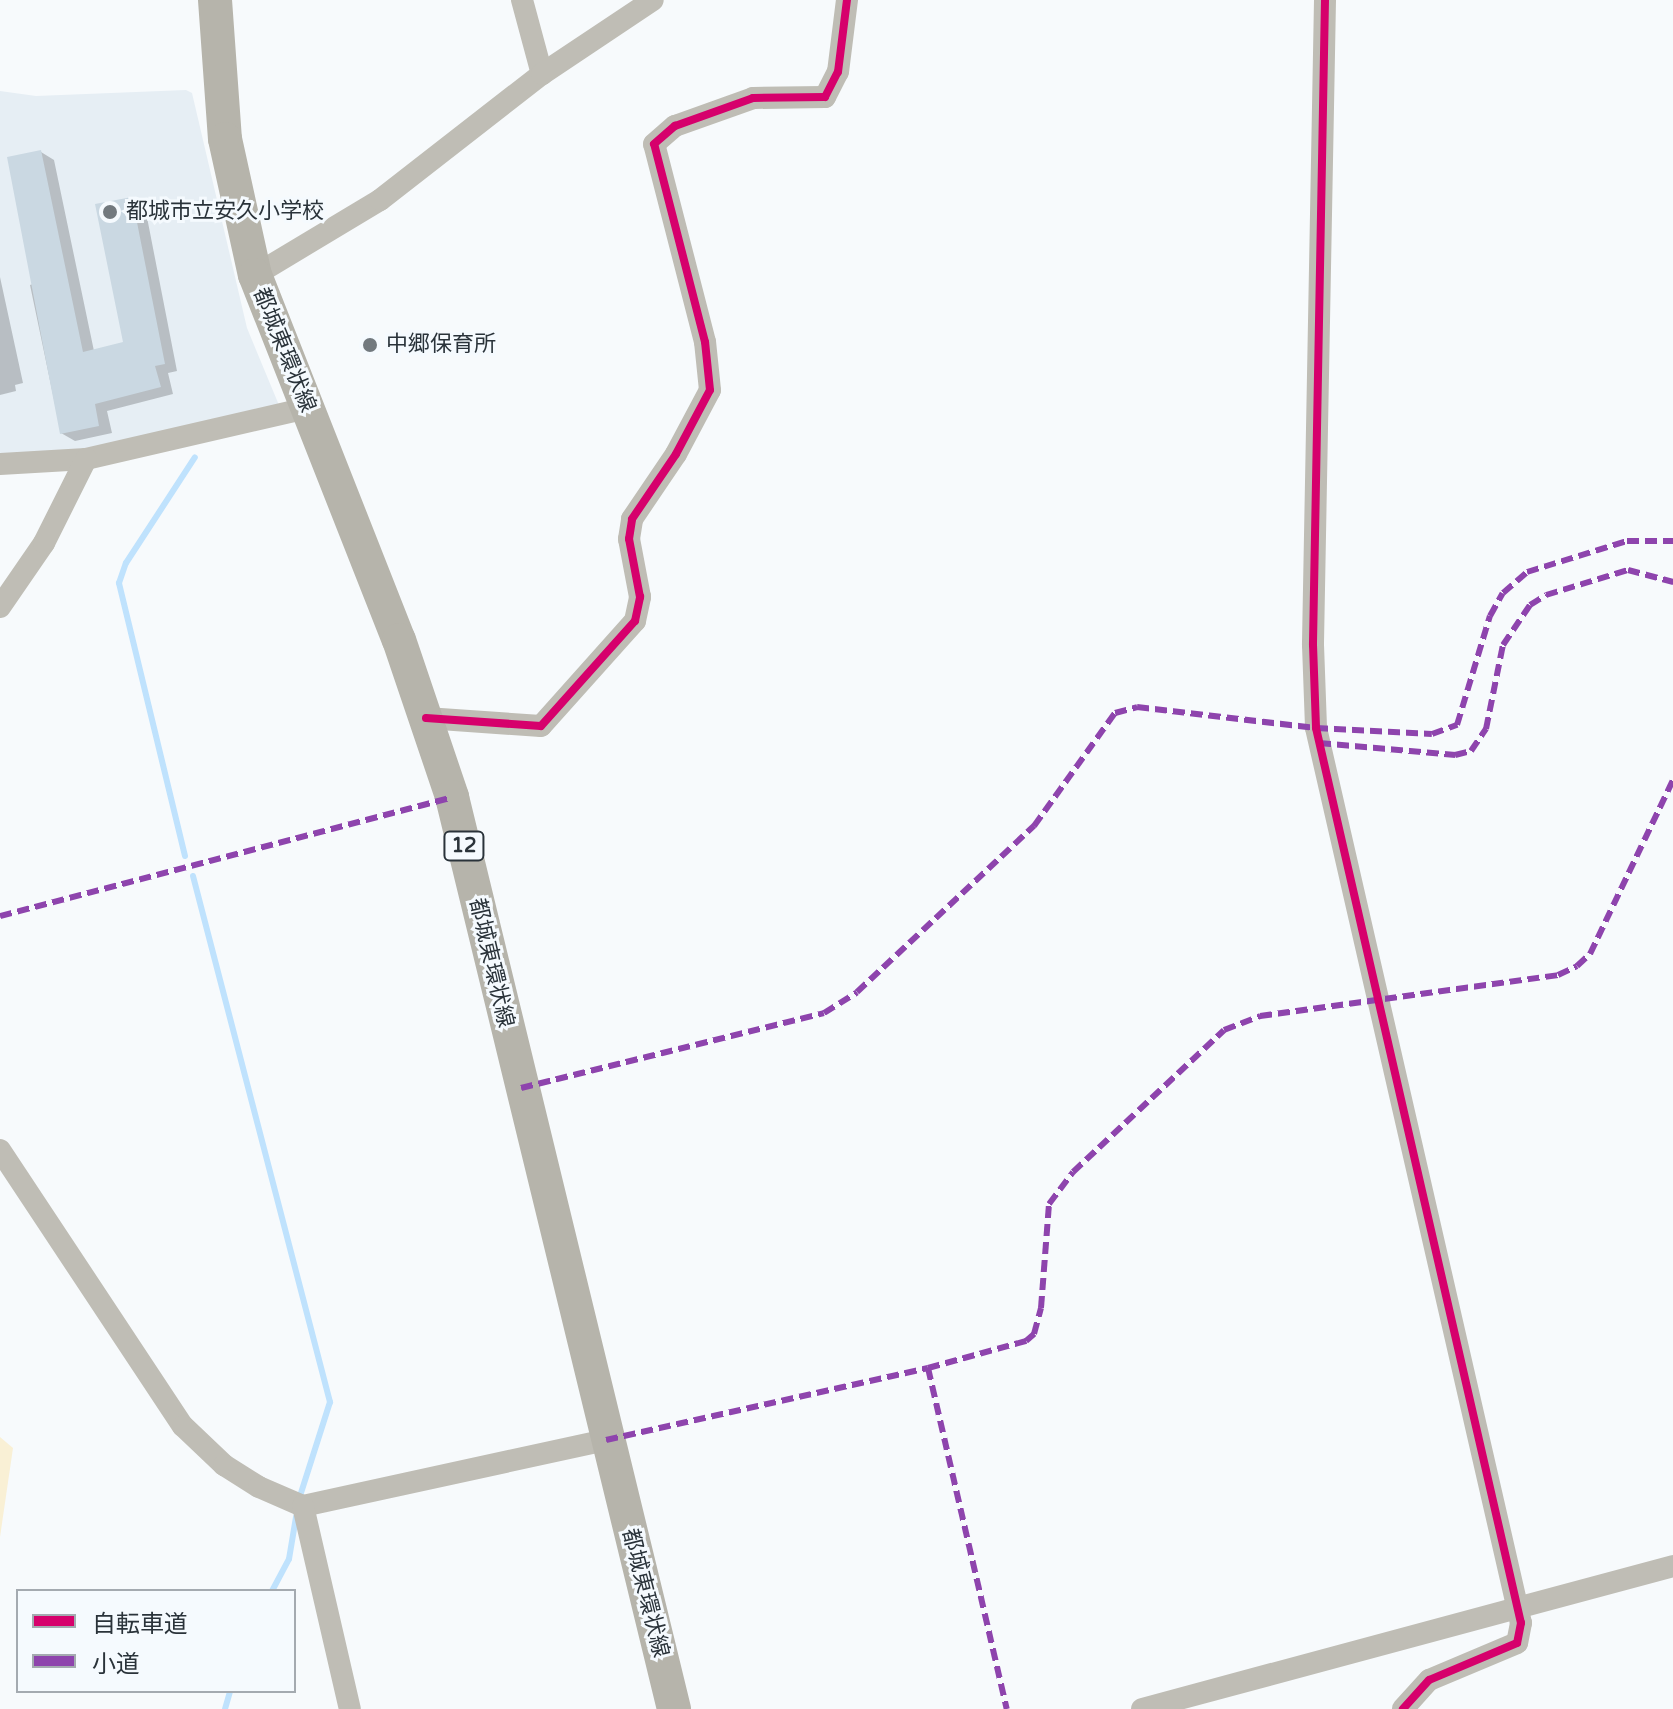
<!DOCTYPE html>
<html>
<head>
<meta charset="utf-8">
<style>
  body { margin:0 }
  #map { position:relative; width:1673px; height:1709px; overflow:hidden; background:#f7fafc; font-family:"Varela Round","Noto Sans JP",sans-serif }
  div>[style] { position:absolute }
  .built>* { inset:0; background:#e6eef4 }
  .green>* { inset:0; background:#f9f0d5 }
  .shadow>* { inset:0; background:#0003 }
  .stream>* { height:6px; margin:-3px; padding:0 3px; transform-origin:3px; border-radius:3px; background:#bfe2fd }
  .building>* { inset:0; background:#cad8e2 }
  .minor>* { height:22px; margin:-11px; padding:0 11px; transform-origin:11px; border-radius:11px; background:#bfbdb5 }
  .primary>* { height:34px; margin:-17px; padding:0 17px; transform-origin:17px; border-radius:17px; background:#b6b4ab }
  .quiet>* { height:6px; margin-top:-3px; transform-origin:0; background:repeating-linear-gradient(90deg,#8e44ad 0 12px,transparent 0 18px) }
  .cycleway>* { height:8px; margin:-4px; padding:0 4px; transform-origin:4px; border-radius:4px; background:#d6006c }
  .dots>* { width:22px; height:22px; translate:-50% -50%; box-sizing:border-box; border:4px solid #f5fafe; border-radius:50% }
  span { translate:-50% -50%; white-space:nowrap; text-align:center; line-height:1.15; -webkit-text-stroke:6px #f5fafe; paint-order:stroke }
  .shield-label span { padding:2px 6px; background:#f5fafe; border:2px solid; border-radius:6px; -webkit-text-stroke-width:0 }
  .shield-label { font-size:20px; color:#2a333a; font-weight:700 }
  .poi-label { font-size:22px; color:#2a333a }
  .left { translate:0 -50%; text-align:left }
  .street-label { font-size:22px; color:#2a333a }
  .legend { position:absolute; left:16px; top:1589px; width:280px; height:104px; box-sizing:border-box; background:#f5fafe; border:2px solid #a4aab0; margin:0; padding:10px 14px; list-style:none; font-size:24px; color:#2a333a }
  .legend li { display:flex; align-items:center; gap:16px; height:40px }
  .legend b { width:40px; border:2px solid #a4aab0 }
</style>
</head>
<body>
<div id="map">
  <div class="built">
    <i style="clip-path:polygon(186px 90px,192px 93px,247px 328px,281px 410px,86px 453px,0 457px,0 91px,36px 96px)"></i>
  </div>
  <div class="green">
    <i style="clip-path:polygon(0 1437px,13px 1448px,0 1537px)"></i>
  </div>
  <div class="shadow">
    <i style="clip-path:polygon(41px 152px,54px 160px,94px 351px,126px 344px,131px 199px,145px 207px,177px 371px,168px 373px,173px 394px,107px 411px,112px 433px,75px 441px,61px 433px,30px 285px,36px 283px)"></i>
    <i style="clip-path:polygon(0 277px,23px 383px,15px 385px,16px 391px,0 395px)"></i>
  </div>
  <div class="stream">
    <i style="left:185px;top:856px;width:281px;rotate:-103.6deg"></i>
    <i style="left:119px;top:583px;width:21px;rotate:-71deg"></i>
    <i style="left:126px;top:563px;width:126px;rotate:-56.9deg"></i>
    <i style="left:193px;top:876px;width:544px;rotate:75.4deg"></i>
    <i style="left:330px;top:1402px;width:99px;rotate:107.7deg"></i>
    <i style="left:272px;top:1591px;width:36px;rotate:-62deg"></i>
    <i style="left:289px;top:1559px;width:43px;rotate:-80.5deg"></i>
    <i style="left:225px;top:1709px;width:19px;rotate:-74deg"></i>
  </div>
  <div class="building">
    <i style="clip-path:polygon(41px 150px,83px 352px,123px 342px,95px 204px,132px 197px,165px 364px,155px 366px,161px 387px,95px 404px,99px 426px,60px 434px,7px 157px)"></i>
  </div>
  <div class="minor">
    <i style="left:522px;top:0;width:77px;rotate:74.9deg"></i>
    <i style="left:1325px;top:0;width:645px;rotate:91.07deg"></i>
    <i style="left:1313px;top:645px;width:83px;rotate:87.9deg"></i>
    <i style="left:1316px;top:728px;width:918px;rotate:77.1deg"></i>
    <i style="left:1521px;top:1623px;width:20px;rotate:101deg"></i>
    <i style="left:1517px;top:1643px;width:95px;rotate:157.2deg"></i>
    <i style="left:1429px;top:1680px;width:39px;rotate:132deg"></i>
    <i style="left:255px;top:275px;width:146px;rotate:-31deg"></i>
    <i style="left:380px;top:200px;width:205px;rotate:-37.9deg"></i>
    <i style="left:542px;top:74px;width:133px;rotate:-33.7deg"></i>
    <i style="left:0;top:464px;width:86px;rotate:-3.3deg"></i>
    <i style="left:86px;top:459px;width:227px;rotate:-13deg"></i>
    <i style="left:0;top:607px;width:78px;rotate:-55.5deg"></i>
    <i style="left:44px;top:543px;width:94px;rotate:-63.4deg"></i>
    <i style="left:426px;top:718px;width:115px;rotate:4deg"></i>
    <i style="left:541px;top:726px;width:141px;rotate:-48.2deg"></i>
    <i style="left:635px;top:621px;width:25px;rotate:-78deg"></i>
    <i style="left:640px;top:597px;width:59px;rotate:-100.7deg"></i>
    <i style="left:629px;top:539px;width:20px;rotate:-81deg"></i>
    <i style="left:632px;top:519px;width:78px;rotate:-55.9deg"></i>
    <i style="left:676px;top:454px;width:72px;rotate:-62deg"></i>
    <i style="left:710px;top:390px;width:48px;rotate:-95.9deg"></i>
    <i style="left:705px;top:342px;width:204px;rotate:-104.4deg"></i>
    <i style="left:654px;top:144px;width:28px;rotate:-41deg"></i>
    <i style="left:675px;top:126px;width:83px;rotate:-19.7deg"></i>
    <i style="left:753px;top:98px;width:72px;rotate:-0.8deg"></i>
    <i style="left:825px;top:97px;width:28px;rotate:-63deg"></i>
    <i style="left:838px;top:72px;width:73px;rotate:-82.9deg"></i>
    <i style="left:0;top:1150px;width:331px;rotate:56.5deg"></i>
    <i style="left:183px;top:1426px;width:57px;rotate:43.6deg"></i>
    <i style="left:224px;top:1465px;width:41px;rotate:32.2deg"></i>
    <i style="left:259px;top:1487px;width:48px;rotate:23.4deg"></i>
    <i style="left:303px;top:1506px;width:310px;rotate:-12.3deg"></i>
    <i style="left:303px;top:1506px;width:208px;rotate:77deg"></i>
    <i style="left:1142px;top:1709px;width:550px;rotate:-15.07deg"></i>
  </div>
  <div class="primary">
    <i style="left:215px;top:0;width:139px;rotate:85.9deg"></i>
    <i style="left:225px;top:139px;width:139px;rotate:77.6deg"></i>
    <i style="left:255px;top:275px;width:392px;rotate:68.5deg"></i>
    <i style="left:399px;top:640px;width:166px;rotate:71.3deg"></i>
    <i style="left:452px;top:797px;width:939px;rotate:76.32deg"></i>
  </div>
  <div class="quiet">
    <i style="left:1319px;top:743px;width:137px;rotate:5deg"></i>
    <i style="left:1455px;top:755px;width:16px;rotate:-14deg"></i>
    <i style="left:1471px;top:751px;width:27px;rotate:-56deg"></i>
    <i style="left:1486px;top:729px;width:86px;rotate:-78.6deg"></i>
    <i style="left:1503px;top:645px;width:48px;rotate:-56deg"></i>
    <i style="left:1530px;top:605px;width:19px;rotate:-32deg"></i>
    <i style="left:1546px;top:595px;width:86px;rotate:-17deg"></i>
    <i style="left:1628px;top:570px;width:47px;rotate:14.9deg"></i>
    <i style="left:0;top:916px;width:467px;rotate:-14.7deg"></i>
    <i style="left:521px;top:1088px;width:312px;rotate:-13.9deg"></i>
    <i style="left:824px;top:1013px;width:39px;rotate:-32deg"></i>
    <i style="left:857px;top:992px;width:243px;rotate:-43.2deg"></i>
    <i style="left:1034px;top:826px;width:139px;rotate:-54.4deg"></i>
    <i style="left:1115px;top:713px;width:23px;rotate:-15deg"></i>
    <i style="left:1137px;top:707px;width:180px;rotate:6.7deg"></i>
    <i style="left:1316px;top:728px;width:116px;rotate:3deg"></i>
    <i style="left:1432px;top:734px;width:27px;rotate:-20deg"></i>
    <i style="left:1457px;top:725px;width:114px;rotate:-73.2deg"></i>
    <i style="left:1490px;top:616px;width:26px;rotate:-61deg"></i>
    <i style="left:1503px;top:593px;width:32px;rotate:-41deg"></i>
    <i style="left:1527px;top:572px;width:105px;rotate:-17.2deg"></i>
    <i style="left:1627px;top:541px;width:46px"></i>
    <i style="left:928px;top:1368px;width:350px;rotate:77deg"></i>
    <i style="left:606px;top:1440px;width:330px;rotate:-12.6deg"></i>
    <i style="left:928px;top:1368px;width:102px;rotate:-15.4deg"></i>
    <i style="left:1026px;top:1341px;width:11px;rotate:-41deg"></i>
    <i style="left:1034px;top:1334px;width:27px;rotate:-75deg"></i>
    <i style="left:1041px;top:1308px;width:104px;rotate:-85.6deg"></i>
    <i style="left:1049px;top:1204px;width:40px;rotate:-53deg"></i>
    <i style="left:1073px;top:1172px;width:207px;rotate:-43.2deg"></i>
    <i style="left:1224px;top:1030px;width:39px;rotate:-21deg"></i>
    <i style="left:1260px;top:1016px;width:301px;rotate:-7.8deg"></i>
    <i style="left:1558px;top:975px;width:21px;rotate:-25deg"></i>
    <i style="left:1577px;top:966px;width:18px;rotate:-43deg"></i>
    <i style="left:1590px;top:954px;width:193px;rotate:-64.5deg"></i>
  </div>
  <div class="cycleway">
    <i style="left:1325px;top:0;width:645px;rotate:91.07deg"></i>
    <i style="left:1313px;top:645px;width:83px;rotate:87.9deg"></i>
    <i style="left:1316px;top:728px;width:918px;rotate:77.1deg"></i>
    <i style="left:1521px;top:1623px;width:20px;rotate:101deg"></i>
    <i style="left:1517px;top:1643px;width:95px;rotate:157.2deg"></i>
    <i style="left:1429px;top:1680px;width:39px;rotate:132deg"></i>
    <i style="left:426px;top:718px;width:115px;rotate:4deg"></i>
    <i style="left:541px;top:726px;width:141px;rotate:-48.2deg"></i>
    <i style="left:635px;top:621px;width:25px;rotate:-78deg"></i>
    <i style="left:640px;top:597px;width:59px;rotate:-100.7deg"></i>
    <i style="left:629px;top:539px;width:20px;rotate:-81deg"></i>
    <i style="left:632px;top:519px;width:78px;rotate:-55.9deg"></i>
    <i style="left:676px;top:454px;width:72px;rotate:-62deg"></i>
    <i style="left:710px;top:390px;width:48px;rotate:-95.9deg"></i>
    <i style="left:705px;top:342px;width:204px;rotate:-104.4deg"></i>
    <i style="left:654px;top:144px;width:28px;rotate:-41deg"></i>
    <i style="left:675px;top:126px;width:83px;rotate:-19.7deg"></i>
    <i style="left:753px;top:98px;width:72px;rotate:-0.8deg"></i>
    <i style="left:825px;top:97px;width:28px;rotate:-63deg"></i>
    <i style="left:838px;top:72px;width:73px;rotate:-82.9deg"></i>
  </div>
  <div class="dots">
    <i style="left:110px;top:212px;background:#72797e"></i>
    <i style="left:370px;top:345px;background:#72797e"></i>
  </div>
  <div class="shield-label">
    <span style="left:464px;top:846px">12</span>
  </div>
  <div class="poi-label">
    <span class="left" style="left:126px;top:212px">都城市立安久小学校</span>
    <span class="left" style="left:386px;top:345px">中郷保育所</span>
  </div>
  <div class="street-label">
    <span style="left:284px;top:350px;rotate:68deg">都城東環状線</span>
    <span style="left:491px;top:963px;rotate:77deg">都城東環状線</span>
    <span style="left:645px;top:1593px;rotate:76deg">都城東環状線</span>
  </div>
  <ul class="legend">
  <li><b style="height:10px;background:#d6006c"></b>自転車道</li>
  <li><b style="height:10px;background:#8e44ad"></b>小道</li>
  </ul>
</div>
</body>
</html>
